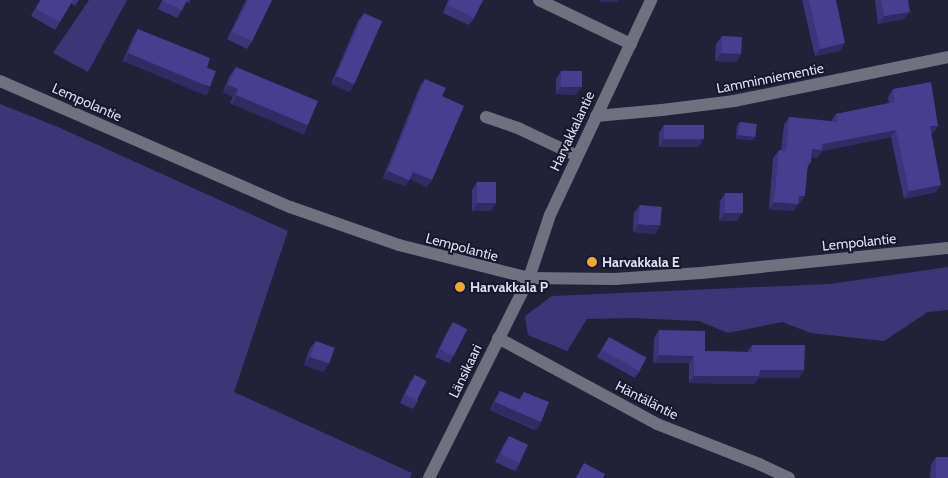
<!DOCTYPE html>
<html>
<head>
<meta charset="utf-8">
<style>
  body { margin:0 }
  #map { position:relative; width:948px; height:478px; overflow:hidden; background:#22213a; font-family:Cabin,sans-serif }
  div>[style] { position:absolute }
  .green>* { inset:0; background:#3d3575 }
  .minor>* { height:12px; margin:-6px; padding:0 6px; transform-origin:6px; border-radius:6px; background:#71707e }
  .wall>* { inset:0; background:#3e347a }
  .shaded-wall>* { inset:0; background:#322b63; transform-origin:0 0 }
  .building>* { inset:0; background:#483d8e; transform-origin:0 0 }
  .dots>* { width:14px; height:14px; translate:-50% -50%; box-sizing:border-box; border:2px solid #19172f; border-radius:50% }
  span { translate:-50% -50%; white-space:nowrap; text-align:center; line-height:1.15; -webkit-text-stroke:4px #19172f; paint-order:stroke }
  .street-label { font-size:14px; color:#dfdff0 }
  .poi-label { font-size:14px; color:#dfdff0; font-weight:700 }
  .left { translate:0 -50%; text-align:left }
</style>
</head>
<body>
<div id="map">
  <div class="green">
    <i style="clip-path:polygon(89px 0,127px 0,88px 72px,53px 53px)"></i>
    <i style="clip-path:polygon(0 104px,58px 127px,288px 231px,234px 392px,412px 473px,410px 478px,0 478px)"></i>
    <i style="clip-path:polygon(948px 267px,948px 310px,928px 312px,884px 341px,811px 333px,782px 322px,728px 333px,699px 321px,633px 318px,587px 319px,567px 351px,528px 335px,525px 316px,552px 296px,830px 284px)"></i>
  </div>
  <div class="minor">
    <i style="left:539px;top:0;width:102px;rotate:25.6deg"></i>
    <i style="left:0;top:81px;width:316px;rotate:23.5deg"></i>
    <i style="left:290px;top:207px;width:115px;rotate:19.2deg"></i>
    <i style="left:399px;top:245px;width:134px;rotate:14.2deg"></i>
    <i style="left:529px;top:278px;width:86px;rotate:0.7deg"></i>
    <i style="left:615px;top:279px;width:86px;rotate:-4deg"></i>
    <i style="left:701px;top:273px;width:248px;rotate:-5.8deg"></i>
    <i style="left:596px;top:116px;width:66px;rotate:-5.2deg"></i>
    <i style="left:662px;top:110px;width:73px;rotate:-7.1deg"></i>
    <i style="left:734px;top:101px;width:218px;rotate:-11.6deg"></i>
    <i style="left:486px;top:117px;width:36px;rotate:19deg"></i>
    <i style="left:520px;top:129px;width:63px;rotate:25.3deg"></i>
    <i style="left:498px;top:338px;width:181px;rotate:28.4deg"></i>
    <i style="left:657px;top:424px;width:110px;rotate:21.4deg"></i>
    <i style="left:759px;top:464px;width:33px;rotate:25deg"></i>
    <i style="left:429px;top:478px;width:224px;rotate:-63.4deg"></i>
    <i style="left:529px;top:278px;width:66px;rotate:-71.6deg"></i>
    <i style="left:550px;top:215px;width:238px;rotate:-64.8deg"></i>
  </div>
  <div class="wall">
    <i style="clip-path:polygon(40px 0,79px 0,75px 6px,71px 3px,55px 30px,31px 16px)"></i>
    <i style="clip-path:polygon(162px 0,191px 0,189px 3px,186px 2px,182px 10px,177px 18px,158px 9px)"></i>
    <i style="clip-path:polygon(246px 0,272px 0,252px 41px,247px 49px,227px 39px)"></i>
    <i style="clip-path:polygon(448px 0,483px 0,474px 18px,469px 25px,443px 13px)"></i>
    <i style="clip-path:polygon(802px 0,836px 0,840px 51px,815px 56px)"></i>
    <i style="clip-path:polygon(875px 0,908px 0,904px 19px,878px 24px)"></i>
    <i style="clip-path:polygon(364px 13px,350px 92px,331px 84px,358px 21px)"></i>
    <i style="clip-path:polygon(138px 29px,207px 68px,204px 94px,123px 61px,133px 37px)"></i>
    <i style="clip-path:polygon(722px 36px,741px 54px,736px 62px,715px 61px,716px 44px)"></i>
    <i style="clip-path:polygon(236px 67px,308px 125px,302px 133px,230px 103px,233px 97px,223px 92px,230px 75px)"></i>
    <i style="clip-path:polygon(561px 71px,576px 95px,556px 94px,556px 79px)"></i>
    <i style="clip-path:polygon(425px 79px,442px 96px,427px 187px,410px 179px,405px 186px,383px 178px,420px 86px)"></i>
    <i style="clip-path:polygon(893px 89px,938px 126px,933px 133px,931px 133px,936px 192px,904px 199px,891px 137px,822px 151px,817px 158px,811px 157px,811px 162px,808px 167px,799px 204px,798px 204px,793px 211px,769px 209px,773px 158px,779px 150px,781px 151px,784px 125px,789px 117px,831px 121px,836px 114px,889px 103px,888px 97px)"></i>
    <i style="clip-path:polygon(740px 122px,756px 136px,753px 140px,736px 139px,737px 126px)"></i>
    <i style="clip-path:polygon(664px 125px,703px 140px,698px 147px,659px 147px,659px 133px)"></i>
    <i style="clip-path:polygon(477px 182px,496px 203px,491px 211px,472px 211px,472px 190px)"></i>
    <i style="clip-path:polygon(725px 193px,737px 221px,719px 221px,720px 201px)"></i>
    <i style="clip-path:polygon(640px 205px,655px 234px,633px 232px,634px 213px)"></i>
    <i style="clip-path:polygon(453px 322px,454px 355px,449px 363px,435px 357px,448px 330px)"></i>
    <i style="clip-path:polygon(659px 330px,705px 351px,747px 352px,752px 345px,799px 378px,759px 378px,754px 384px,689px 383px,689px 363px,653px 363px,654px 338px)"></i>
    <i style="clip-path:polygon(609px 337px,640px 371px,635px 378px,597px 357px)"></i>
    <i style="clip-path:polygon(316px 341px,323px 372px,304px 365px,310px 348px)"></i>
    <i style="clip-path:polygon(415px 375px,418px 401px,413px 409px,400px 403px,410px 382px)"></i>
    <i style="clip-path:polygon(500px 391px,519px 399px,524px 392px,535px 430px,490px 410px,495px 399px)"></i>
    <i style="clip-path:polygon(509px 436px,520px 463px,515px 471px,495px 462px,504px 444px)"></i>
    <i style="clip-path:polygon(936px 457px,948px 478px,930px 478px,931px 465px)"></i>
  </div>
  <div class="shaded-wall">
    <i style="left:600px;top:0;width:18px;height:2px"></i>
    <i style="clip-path:polygon(910px 12px,904px 19px,878px 24px,884px 16px)"></i>
    <i style="clip-path:polygon(845px 43px,840px 51px,815px 56px,820px 49px)"></i>
    <i style="left:128px;top:53px;width:89px;height:9px;rotate:23deg"></i>
    <i style="clip-path:polygon(721px 53px,741px 54px,736px 62px,715px 61px)"></i>
    <i style="clip-path:polygon(337px 76px,355px 84px,350px 92px,331px 84px)"></i>
    <i style="clip-path:polygon(228px 85px,238px 89px,233px 97px,223px 92px)"></i>
    <i style="clip-path:polygon(561px 87px,581px 87px,576px 95px,556px 94px)"></i>
    <i style="left:236px;top:95px;width:78px;height:10px;rotate:23deg"></i>
    <i style="clip-path:polygon(930px 126px,938px 126px,933px 133px,924px 134px)"></i>
    <i style="clip-path:polygon(896px 130px,891px 137px,822px 151px,817px 158px,807px 157px,812px 149px,823px 144px)"></i>
    <i style="clip-path:polygon(739px 135px,756px 136px,753px 140px,736px 139px)"></i>
    <i style="clip-path:polygon(664px 139px,703px 140px,698px 147px,659px 147px)"></i>
    <i style="clip-path:polygon(388px 171px,409px 180px,405px 186px,383px 178px)"></i>
    <i style="clip-path:polygon(413px 172px,432px 180px,427px 187px,408px 178px)"></i>
    <i style="clip-path:polygon(941px 185px,936px 192px,904px 199px,909px 191px)"></i>
    <i style="clip-path:polygon(799px 196px,805px 196px,799px 204px,798px 204px,793px 211px,769px 209px,774px 202px)"></i>
    <i style="clip-path:polygon(477px 203px,496px 203px,491px 211px,472px 211px)"></i>
    <i style="clip-path:polygon(725px 213px,742px 213px,737px 221px,719px 221px)"></i>
    <i style="clip-path:polygon(638px 224px,660px 227px,655px 234px,633px 232px)"></i>
    <i style="clip-path:polygon(659px 355px,694px 356px,689px 363px,653px 363px)"></i>
    <i style="clip-path:polygon(310px 357px,329px 364px,323px 372px,304px 365px)"></i>
    <i style="clip-path:polygon(760px 370px,804px 370px,799px 378px,759px 378px,754px 384px,689px 383px,694px 376px)"></i>
    <i style="left:495px;top:402px;width:50px;height:9px;rotate:23deg"></i>
  </div>
  <div class="building">
    <i style="clip-path:polygon(41px 0,73px 0,60px 22px,36px 9px)"></i>
    <i style="clip-path:polygon(164px 0,187px 0,182px 10px,163px 1px)"></i>
    <i style="clip-path:polygon(248px 0,272px 0,252px 41px,232px 32px)"></i>
    <i style="clip-path:polygon(450px 0,483px 0,474px 18px,448px 5px)"></i>
    <i style="clip-path:polygon(809px 0,836px 0,845px 43px,820px 49px)"></i>
    <i style="clip-path:polygon(881px 0,908px 0,910px 12px,884px 16px)"></i>
    <i style="left:364px;top:13px;width:20px;height:69px;rotate:24deg"></i>
    <i style="clip-path:polygon(138px 29px,210px 58px,207px 68px,216px 71px,210px 87px,128px 53px)"></i>
    <i style="left:722px;top:36px;width:20px;height:17px;rotate:3deg"></i>
    <i style="clip-path:polygon(236px 67px,318px 101px,308px 125px,236px 95px,238px 89px,228px 85px)"></i>
    <i style="left:561px;top:71px;width:21px;height:16px"></i>
    <i style="clip-path:polygon(425px 79px,446px 88px,442px 96px,464px 106px,432px 180px,413px 172px,409px 180px,388px 171px)"></i>
    <i style="clip-path:polygon(931px 82px,938px 126px,930px 126px,941px 185px,909px 191px,896px 130px,823px 144px,822px 150px,812px 149px,811px 162px,808px 162px,805px 196px,799px 196px,798px 204px,774px 202px,779px 150px,786px 151px,789px 117px,838px 122px,836px 114px,895px 102px,893px 89px)"></i>
    <i style="left:740px;top:122px;width:17px;height:13px;rotate:7deg"></i>
    <i style="left:664px;top:125px;width:40px;height:14px"></i>
    <i style="left:477px;top:182px;width:19px;height:21px"></i>
    <i style="left:725px;top:193px;width:18px;height:20px"></i>
    <i style="left:640px;top:205px;width:22px;height:19px;rotate:5deg"></i>
    <i style="left:453px;top:322px;width:16px;height:30px;rotate:27deg"></i>
    <i style="clip-path:polygon(659px 330px,705px 331px,705px 351px,752px 352px,752px 345px,805px 345px,804px 370px,760px 370px,759px 376px,694px 376px,694px 356px,659px 355px)"></i>
    <i style="left:609px;top:337px;width:43px;height:15px;rotate:29deg"></i>
    <i style="left:316px;top:341px;width:20px;height:17px;rotate:20deg"></i>
    <i style="left:415px;top:375px;width:13px;height:22px;rotate:27deg"></i>
    <i style="clip-path:polygon(500px 391px,521px 400px,524px 392px,549px 402px,541px 422px,495px 402px)"></i>
    <i style="left:509px;top:436px;width:21px;height:20px;rotate:25deg"></i>
    <i style="left:936px;top:457px;width:12px;height:21px"></i>
    <i style="clip-path:polygon(584px 463px,605px 474px,603px 478px,576px 478px)"></i>
  </div>
  <div class="dots">
    <i style="left:592px;top:262px;background:#eba93a"></i>
    <i style="left:460px;top:287px;background:#eba93a"></i>
  </div>
  <div class="street-label">
    <span style="left:770px;top:78px;rotate:-11deg">Lamminniementie</span>
    <span style="left:87px;top:102px;rotate:24deg">Lempolantie</span>
    <span style="left:572px;top:131px;rotate:-65deg">Harvakkalantie</span>
    <span style="left:859px;top:242px;rotate:-6deg">Lempolantie</span>
    <span style="left:462px;top:247px;rotate:15deg">Lempolantie</span>
    <span style="left:465px;top:371px;rotate:-64deg">Länsikaari</span>
    <span style="left:647px;top:400px;rotate:27deg">Häntäläntie</span>
  </div>
  <div class="poi-label">
    <span class="left" style="left:602px;top:262px">Harvakkala E</span>
    <span class="left" style="left:470px;top:287px">Harvakkala P</span>
  </div>
</div>
</body>
</html>
